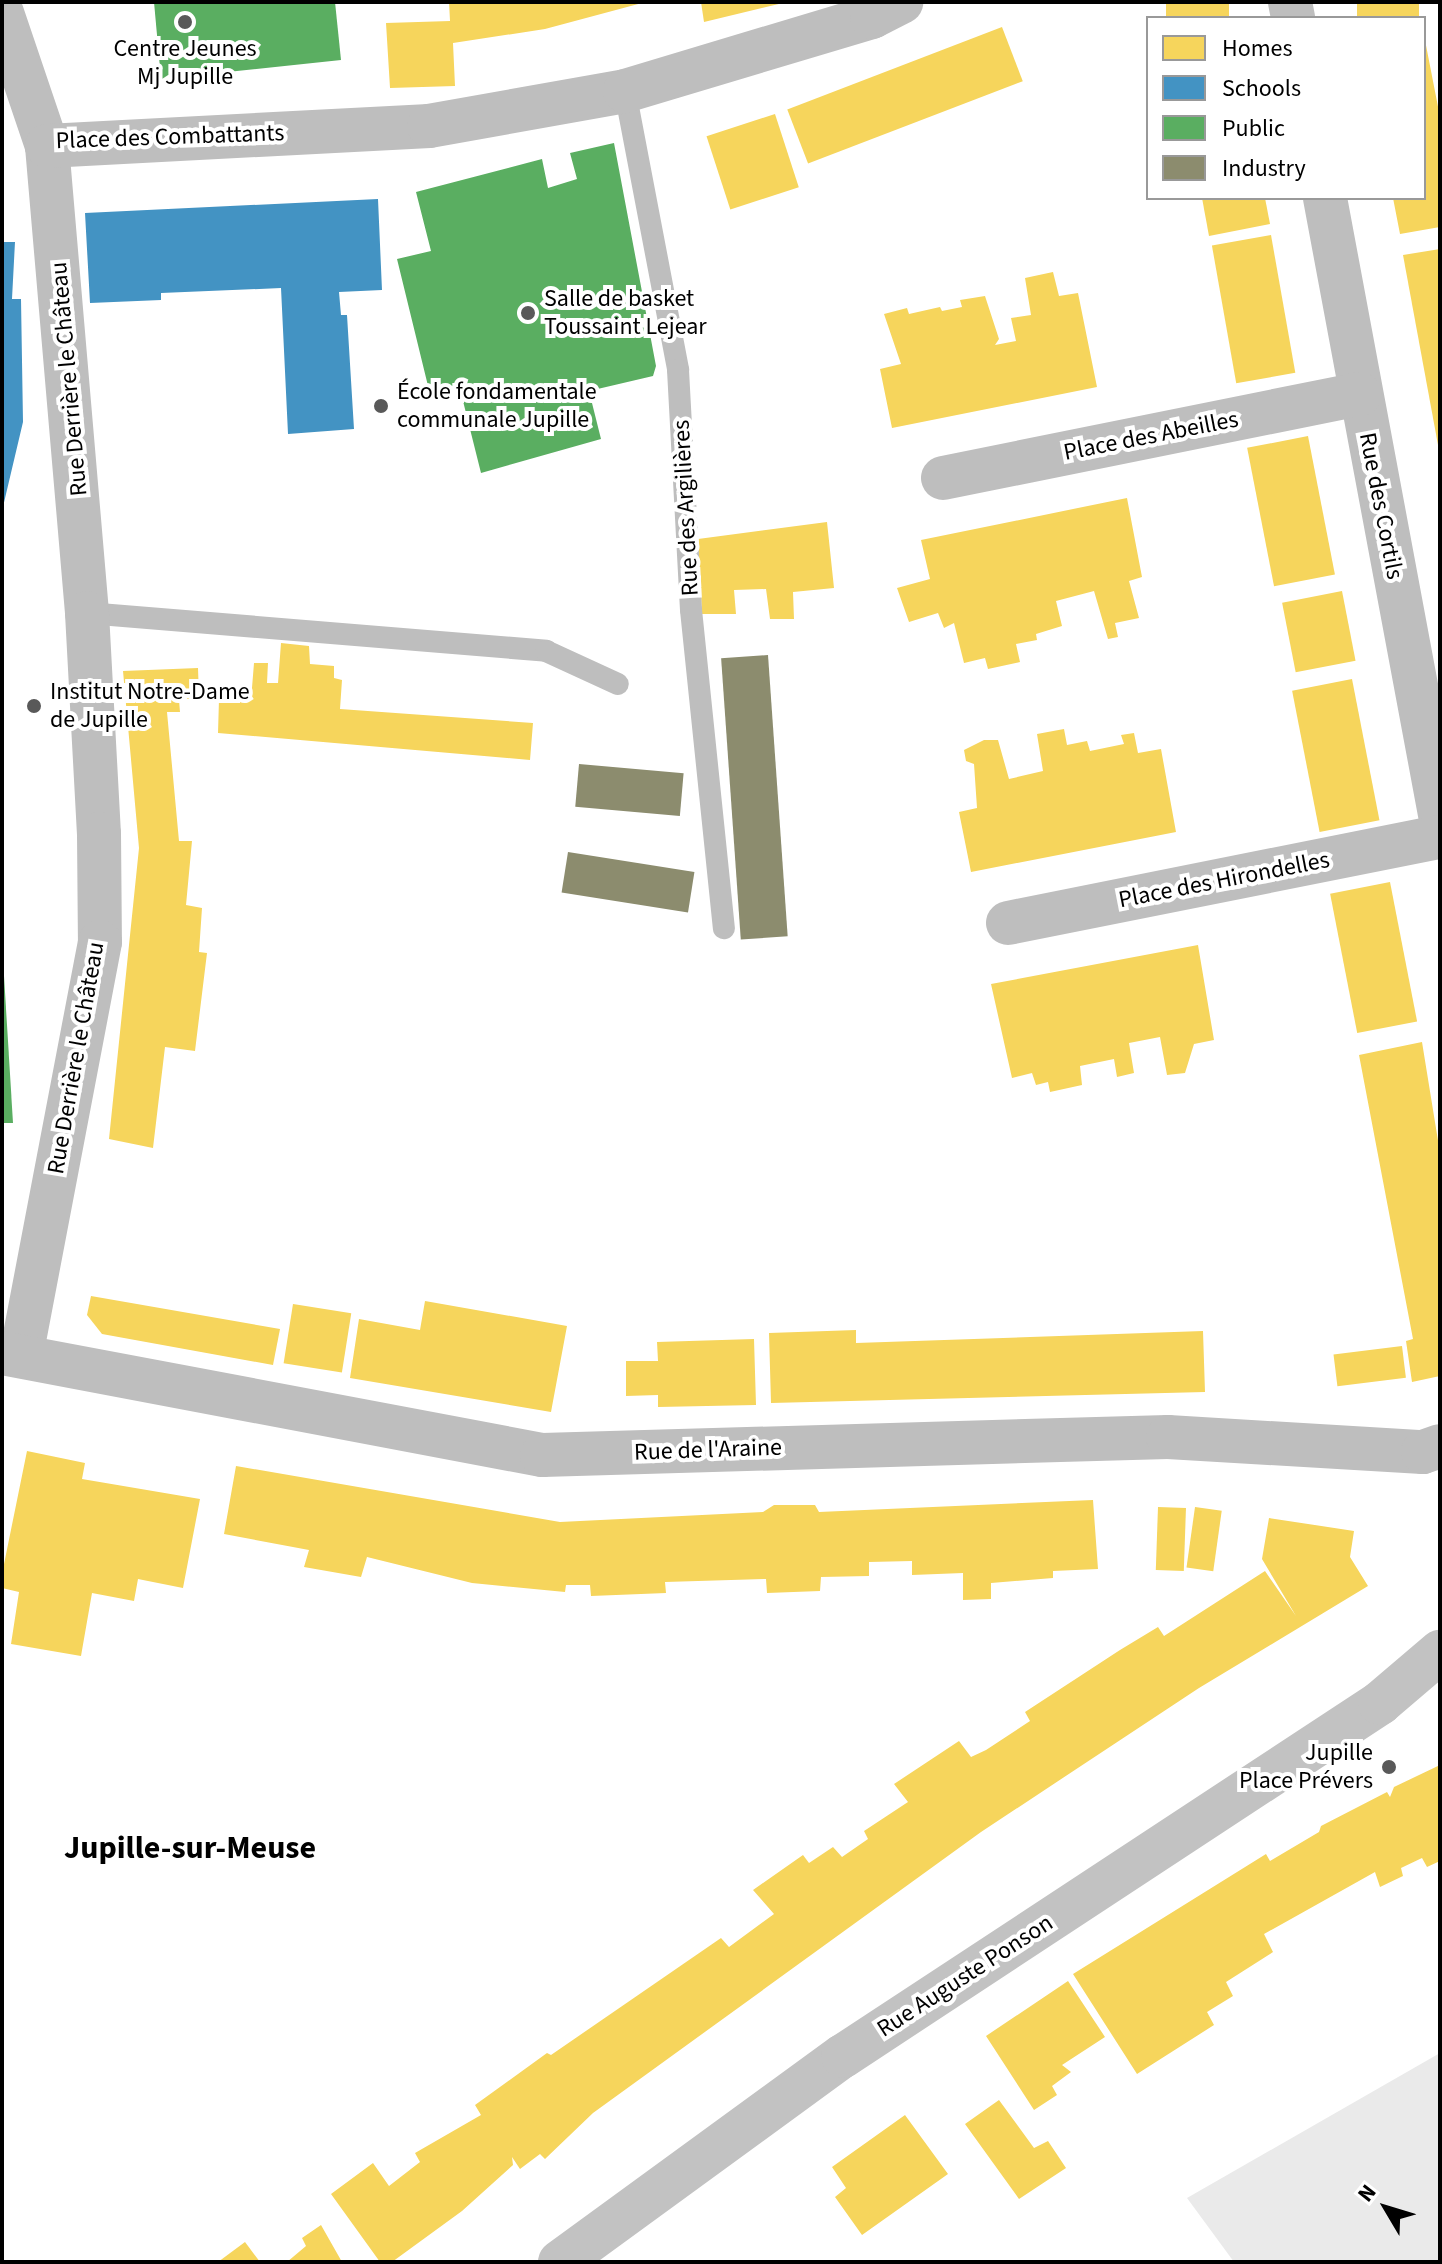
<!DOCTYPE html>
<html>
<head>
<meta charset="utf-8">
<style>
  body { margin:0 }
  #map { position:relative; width:1442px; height:2264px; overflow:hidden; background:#fff; font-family:"Source Sans 3",sans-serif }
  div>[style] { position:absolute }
  .green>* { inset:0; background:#eaeaea }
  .homes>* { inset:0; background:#f6d55c; transform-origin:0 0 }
  .schools>* { inset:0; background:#4393c3 }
  .public>* { inset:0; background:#5aae61 }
  .industry>* { inset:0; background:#8c8c6e; transform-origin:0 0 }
  .lane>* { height:22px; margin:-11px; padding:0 11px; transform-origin:11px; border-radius:11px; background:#bebebe }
  .street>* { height:44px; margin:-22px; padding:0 22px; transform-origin:22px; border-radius:22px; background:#bebebe }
  .secondary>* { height:44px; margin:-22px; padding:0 22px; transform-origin:22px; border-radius:22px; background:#c2c2c2 }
  .dots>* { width:22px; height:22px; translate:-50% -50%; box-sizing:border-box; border:4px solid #fff; border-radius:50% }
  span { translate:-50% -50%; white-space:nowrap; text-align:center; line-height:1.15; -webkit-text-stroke:8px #fff; paint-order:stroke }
  .poi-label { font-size:24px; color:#000 }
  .left { translate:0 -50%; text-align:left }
  .right { translate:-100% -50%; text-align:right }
  .street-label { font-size:24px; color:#000 }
  .district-label { font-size:32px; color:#000; font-weight:700 }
  .frame { position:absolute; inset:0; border:4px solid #000; pointer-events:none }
  .legend { position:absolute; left:1146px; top:16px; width:280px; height:184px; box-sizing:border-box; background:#fff; border:2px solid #999; margin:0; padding:10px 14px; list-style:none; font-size:24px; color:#000 }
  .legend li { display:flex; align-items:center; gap:16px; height:40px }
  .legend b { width:40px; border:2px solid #999 }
  .north { position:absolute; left:1346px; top:2168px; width:80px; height:80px; -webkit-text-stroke:6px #fff; paint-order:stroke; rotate:308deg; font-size:22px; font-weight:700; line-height:32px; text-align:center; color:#000 }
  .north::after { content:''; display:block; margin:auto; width:28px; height:36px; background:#000; clip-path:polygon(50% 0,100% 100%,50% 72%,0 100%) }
</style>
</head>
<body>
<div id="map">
  <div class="green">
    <i style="clip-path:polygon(1440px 2053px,1440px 2262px,1234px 2262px,1187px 2198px)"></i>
  </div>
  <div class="homes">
    <i style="clip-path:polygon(449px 2px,642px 2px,642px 3px,545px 29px,453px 43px,455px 86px,390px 88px,386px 23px,450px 21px)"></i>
    <i style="clip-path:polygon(701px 2px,783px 2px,783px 3px,704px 22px)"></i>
    <i style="left:1166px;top:2px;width:63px;height:16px"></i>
    <i style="left:1357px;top:2px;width:62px;height:16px"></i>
    <i style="left:1002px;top:27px;width:58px;height:230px;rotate:69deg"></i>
    <i style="clip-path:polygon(1424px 35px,1440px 117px,1440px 227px,1400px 234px,1393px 198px,1424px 198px)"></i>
    <i style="left:775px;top:114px;width:77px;height:72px;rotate:72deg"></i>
    <i style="clip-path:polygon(1202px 198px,1265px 198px,1270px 224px,1209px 236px)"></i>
    <i style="left:1271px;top:235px;width:140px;height:60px;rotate:80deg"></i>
    <i style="clip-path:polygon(1440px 249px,1440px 445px,1438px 445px,1403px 255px)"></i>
    <i style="clip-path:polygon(1053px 272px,1059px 296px,1078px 293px,1097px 387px,892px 428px,880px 369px,901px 364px,884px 314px,907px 308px,909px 314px,940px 307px,942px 311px,962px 307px,960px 300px,985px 296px,999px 339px,995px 345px,1016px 341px,1011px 318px,1031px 315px,1025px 278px)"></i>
    <i style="left:1308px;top:436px;width:141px;height:62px;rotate:79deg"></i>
    <i style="clip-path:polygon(1127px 498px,1142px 577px,1129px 581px,1139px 618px,1115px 623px,1118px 637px,1108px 639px,1094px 591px,1056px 601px,1062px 626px,1036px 634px,1037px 640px,1016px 644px,1020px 662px,988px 669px,985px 658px,964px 663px,954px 623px,944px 628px,938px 613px,909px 622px,897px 588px,930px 579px,921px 540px)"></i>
    <i style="clip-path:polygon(827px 522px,834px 588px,793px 592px,794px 619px,770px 619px,766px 589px,734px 590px,736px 614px,702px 614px,698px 539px)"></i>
    <i style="left:1342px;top:591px;width:71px;height:61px;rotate:79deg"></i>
    <i style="clip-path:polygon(281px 643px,309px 646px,310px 664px,334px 666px,334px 678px,342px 680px,340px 709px,533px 723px,530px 760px,218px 733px,219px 699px,251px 700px,254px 663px,268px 663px,267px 683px,278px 683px)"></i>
    <i style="clip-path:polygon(198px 668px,199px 697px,179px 700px,180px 712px,167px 712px,179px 841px,192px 841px,186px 905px,202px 908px,199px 952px,207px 953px,195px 1051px,165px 1047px,153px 1148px,109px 1139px,139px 848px,123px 671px)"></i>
    <i style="left:1352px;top:679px;width:144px;height:61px;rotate:79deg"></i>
    <i style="clip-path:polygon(1064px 729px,1067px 745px,1087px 741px,1090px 751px,1124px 744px,1121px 735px,1134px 733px,1138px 753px,1161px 749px,1176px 832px,971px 872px,959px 812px,977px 808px,974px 764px,966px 761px,964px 750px,984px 740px,998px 740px,1009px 779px,1043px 771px,1037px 734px)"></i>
    <i style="left:1390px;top:882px;width:142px;height:61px;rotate:79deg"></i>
    <i style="clip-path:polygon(1198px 945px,1214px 1040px,1194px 1044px,1185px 1073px,1167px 1075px,1160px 1037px,1129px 1043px,1134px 1073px,1117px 1077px,1114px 1059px,1080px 1066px,1082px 1085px,1050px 1092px,1048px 1082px,1036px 1085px,1032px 1073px,1012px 1078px,991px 984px)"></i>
    <i style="clip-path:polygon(1422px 1042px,1440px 1153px,1440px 1376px,1412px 1382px,1406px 1341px,1413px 1339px,1359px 1055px)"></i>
    <i style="clip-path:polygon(91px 1296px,280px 1329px,273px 1365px,102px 1334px,87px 1315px)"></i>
    <i style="clip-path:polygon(425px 1301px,567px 1326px,551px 1412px,350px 1378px,359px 1319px,420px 1330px)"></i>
    <i style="left:293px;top:1304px;width:59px;height:60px;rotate:9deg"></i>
    <i style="clip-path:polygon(856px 1330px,856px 1343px,1203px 1331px,1205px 1392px,771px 1403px,769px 1333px)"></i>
    <i style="clip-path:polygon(754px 1339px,756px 1405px,658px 1407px,658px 1395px,626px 1396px,626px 1361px,658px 1361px,657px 1342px)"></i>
    <i style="left:1402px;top:1346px;width:32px;height:69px;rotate:83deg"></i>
    <i style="clip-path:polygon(27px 1451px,85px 1463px,82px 1479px,200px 1499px,183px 1588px,138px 1579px,134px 1601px,92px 1593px,81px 1656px,11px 1644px,19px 1592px,2px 1588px,2px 1574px)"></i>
    <i style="clip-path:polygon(236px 1466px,560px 1522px,763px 1512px,774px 1505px,815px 1505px,819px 1512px,1093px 1500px,1098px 1569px,1053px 1571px,1053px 1578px,991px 1583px,991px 1599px,963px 1600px,963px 1573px,912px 1575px,912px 1561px,869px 1562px,869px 1576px,821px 1577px,820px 1591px,767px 1593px,766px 1579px,665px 1582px,666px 1593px,591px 1596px,590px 1585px,566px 1585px,565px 1592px,472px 1583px,367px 1557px,361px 1577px,304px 1567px,309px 1550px,224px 1534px)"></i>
    <i style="left:1158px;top:1507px;width:28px;height:63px;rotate:2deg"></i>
    <i style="left:1195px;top:1507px;width:27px;height:61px;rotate:8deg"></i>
    <i style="clip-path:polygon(1269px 1518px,1354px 1531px,1350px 1557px,1368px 1586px,1199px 1688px,981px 1832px,593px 2113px,545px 2159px,540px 2154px,520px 2169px,512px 2157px,513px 2165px,462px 2211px,392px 2262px,380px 2262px,331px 2194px,373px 2163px,389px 2186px,420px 2162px,415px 2153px,481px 2115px,475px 2105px,547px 2053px,551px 2055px,721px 1938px,729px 1947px,774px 1914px,753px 1890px,803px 1855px,809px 1863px,833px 1847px,842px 1857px,868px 1839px,864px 1831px,908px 1802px,894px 1784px,959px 1741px,971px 1757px,986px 1750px,1030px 1721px,1025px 1712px,1120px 1650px,1158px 1627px,1164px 1636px,1265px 1571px,1296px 1616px,1262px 1559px)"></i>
    <i style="clip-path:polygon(1440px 1765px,1440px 1861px,1427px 1867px,1422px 1858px,1401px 1868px,1403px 1876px,1380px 1887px,1375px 1872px,1264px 1934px,1273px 1952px,1226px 1982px,1233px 1996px,1207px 2012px,1214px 2025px,1137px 2074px,1073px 1974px,1266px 1854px,1270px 1861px,1319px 1832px,1321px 1826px,1387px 1792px,1390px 1797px,1394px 1787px)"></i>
    <i style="clip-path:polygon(1068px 1981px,1105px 2037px,1062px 2065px,1071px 2072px,1052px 2086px,1057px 2095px,1034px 2110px,986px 2036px)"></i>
    <i style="clip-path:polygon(999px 2100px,1034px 2148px,1048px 2141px,1066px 2168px,1019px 2199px,965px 2124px)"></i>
    <i style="clip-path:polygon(905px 2115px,948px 2174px,862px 2235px,835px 2197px,846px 2188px,832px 2167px)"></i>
    <i style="clip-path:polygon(321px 2225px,342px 2262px,287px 2262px,306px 2246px,302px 2238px)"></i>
    <i style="clip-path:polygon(245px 2242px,260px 2262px,218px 2262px)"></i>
  </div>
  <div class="schools">
    <i style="clip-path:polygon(378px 199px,382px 290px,339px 292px,341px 315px,347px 315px,354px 429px,288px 434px,281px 288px,161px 293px,161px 300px,90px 303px,85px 213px)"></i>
    <i style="clip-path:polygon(2px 242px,15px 242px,12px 299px,21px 299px,23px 422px,2px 511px)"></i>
  </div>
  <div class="public">
    <i style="clip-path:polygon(154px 2px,335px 2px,341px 60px,161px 79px)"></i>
    <i style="clip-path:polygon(614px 143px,656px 366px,653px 376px,589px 391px,601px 439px,481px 473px,459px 385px,429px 390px,397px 259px,431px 251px,416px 192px,542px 159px,548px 188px,577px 179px,570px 153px)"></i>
    <i style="clip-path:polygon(2px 943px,13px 1123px,2px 1123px)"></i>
  </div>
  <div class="industry">
    <i style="left:768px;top:655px;width:282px;height:47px;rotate:86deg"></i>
    <i style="left:579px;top:764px;width:105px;height:43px;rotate:5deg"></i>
    <i style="left:568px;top:852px;width:128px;height:41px;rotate:9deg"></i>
  </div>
  <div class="lane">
    <i style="left:625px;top:91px;width:284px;rotate:79.2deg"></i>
    <i style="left:678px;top:370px;width:240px;rotate:86.9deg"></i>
    <i style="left:691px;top:610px;width:320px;rotate:84.1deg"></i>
    <i style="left:87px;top:613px;width:461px;rotate:4.7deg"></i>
    <i style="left:546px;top:651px;width:79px;rotate:24.6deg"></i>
  </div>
  <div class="street">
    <i style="left:1290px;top:2px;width:16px;rotate:79deg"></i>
    <i style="left:2px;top:13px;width:140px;rotate:71.3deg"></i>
    <i style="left:47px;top:146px;width:469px;rotate:85.1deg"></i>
    <i style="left:87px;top:613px;width:221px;rotate:86.9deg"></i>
    <i style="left:99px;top:834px;width:108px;rotate:89.5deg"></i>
    <i style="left:100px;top:942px;width:421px;rotate:100.8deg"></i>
    <i style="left:47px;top:146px;width:383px;rotate:-3deg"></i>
    <i style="left:429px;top:126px;width:199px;rotate:-10.1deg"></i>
    <i style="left:625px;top:91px;width:258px;rotate:-16.7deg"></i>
    <i style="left:872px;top:17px;width:33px;rotate:-27deg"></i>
    <i style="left:1325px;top:198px;width:627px;rotate:79.43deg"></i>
    <i style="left:943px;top:478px;width:425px;rotate:-11.4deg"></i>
    <i style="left:1008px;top:923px;width:440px;rotate:-11.3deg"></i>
    <i style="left:2px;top:1353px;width:550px;rotate:10.7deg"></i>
    <i style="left:542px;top:1455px;width:626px;rotate:-1.65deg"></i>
    <i style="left:1168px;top:1437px;width:255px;rotate:3.4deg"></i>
    <i style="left:1423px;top:1452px;width:18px;rotate:-19deg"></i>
  </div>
  <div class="secondary">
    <i style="left:560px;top:2262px;width:350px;rotate:-36.1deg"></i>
    <i style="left:843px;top:2056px;width:643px;rotate:-33.32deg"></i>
    <i style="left:1380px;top:1703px;width:79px;rotate:-40.4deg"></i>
  </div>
  <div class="dots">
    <i style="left:185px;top:22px;background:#595959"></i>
    <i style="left:528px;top:313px;background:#595959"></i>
    <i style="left:381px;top:406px;background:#595959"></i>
    <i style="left:34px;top:706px;background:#595959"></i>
    <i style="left:1389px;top:1767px;background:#595959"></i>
  </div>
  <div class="poi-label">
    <span style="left:185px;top:63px">Centre Jeunes<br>Mj Jupille</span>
    <span class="left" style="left:544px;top:313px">Salle de basket<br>Toussaint Lejear</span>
    <span class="left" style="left:397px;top:406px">École fondamentale<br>communale Jupille</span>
    <span class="left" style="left:50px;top:706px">Institut Notre-Dame<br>de Jupille</span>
    <span class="right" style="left:1373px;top:1767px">Jupille<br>Place Prévers</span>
  </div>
  <div class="street-label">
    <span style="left:170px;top:137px;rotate:-2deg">Place des Combattants</span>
    <span style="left:69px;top:379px;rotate:-95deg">Rue Derrière le Château</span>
    <span style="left:1151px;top:436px;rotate:-11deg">Place des Abeilles</span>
    <span style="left:1381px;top:506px;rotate:79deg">Rue des Cortils</span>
    <span style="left:686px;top:508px;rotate:-93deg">Rue des Argilières</span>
    <span style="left:1224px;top:880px;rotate:-11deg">Place des Hirondelles</span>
    <span style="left:76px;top:1058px;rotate:-80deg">Rue Derrière le Château</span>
    <span style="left:708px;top:1450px;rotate:-2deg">Rue de l'Araine</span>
    <span style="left:965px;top:1976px;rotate:-33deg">Rue Auguste Ponson</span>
  </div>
  <div class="district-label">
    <span style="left:190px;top:1848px">Jupille-sur-Meuse</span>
  </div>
  <div class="frame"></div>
  <ul class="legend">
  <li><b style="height:22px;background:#f6d55c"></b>Homes</li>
  <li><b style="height:22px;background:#4393c3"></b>Schools</li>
  <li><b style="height:22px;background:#5aae61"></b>Public</li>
  <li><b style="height:22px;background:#8c8c6e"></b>Industry</li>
  </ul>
  <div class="north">N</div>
</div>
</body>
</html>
